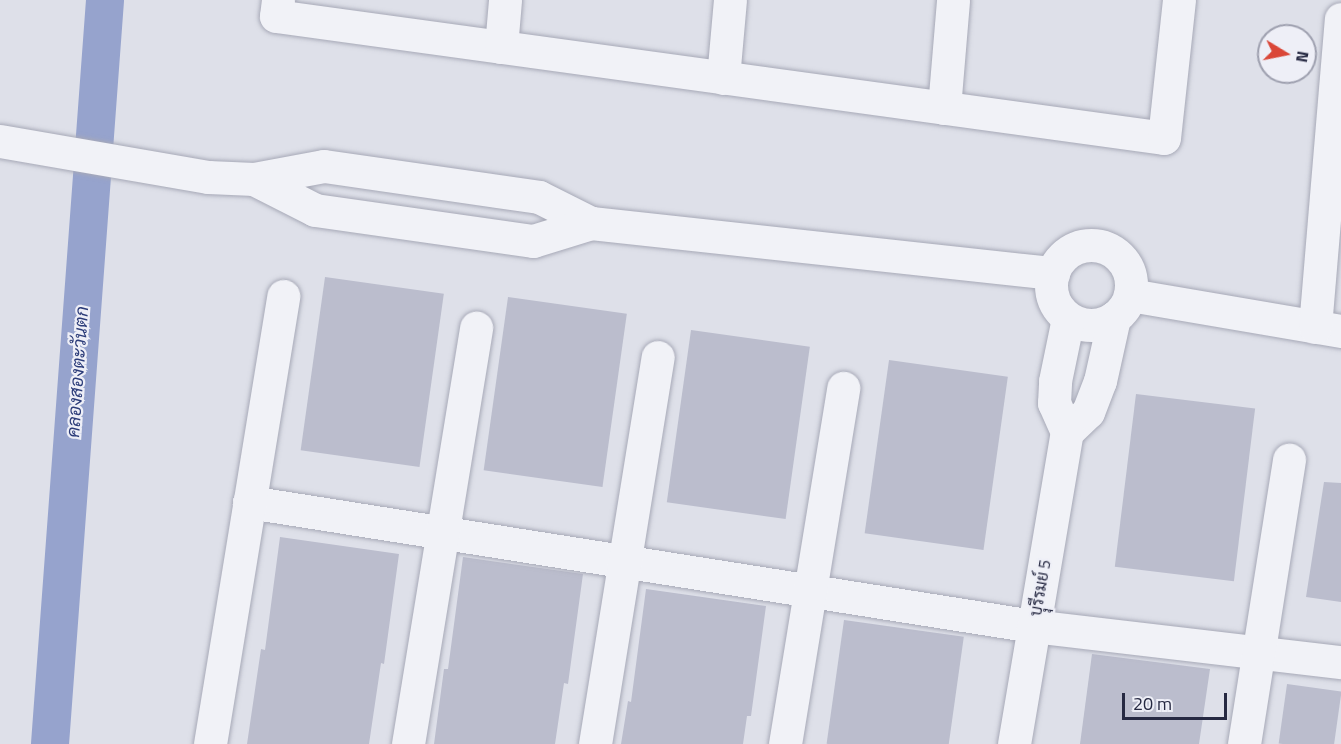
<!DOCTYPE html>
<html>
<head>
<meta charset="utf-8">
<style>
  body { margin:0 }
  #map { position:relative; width:1341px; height:744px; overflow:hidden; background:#dee0e9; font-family:"Titillium Web",Sarabun,sans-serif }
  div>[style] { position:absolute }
  .canal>* { height:38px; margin:-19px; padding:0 19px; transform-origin:19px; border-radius:19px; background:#96a3cd }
  .building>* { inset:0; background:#bbbdcd; transform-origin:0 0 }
  .roads { filter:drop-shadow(0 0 2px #a7a9b7) drop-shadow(0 0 2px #a7a9b7) }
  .minor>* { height:33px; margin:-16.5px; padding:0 16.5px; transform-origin:16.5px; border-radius:16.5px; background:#f1f2f7 }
  .minor>.ring { margin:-16.5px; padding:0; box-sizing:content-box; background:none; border:33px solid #f1f2f7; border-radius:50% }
  span { translate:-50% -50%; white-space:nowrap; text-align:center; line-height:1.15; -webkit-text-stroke:4.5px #eeeff7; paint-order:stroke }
  .street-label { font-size:16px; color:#262942 }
  .water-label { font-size:18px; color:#2c3c79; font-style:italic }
  .north { position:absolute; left:1257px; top:24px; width:60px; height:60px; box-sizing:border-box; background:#eeeff7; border:2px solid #9ea0af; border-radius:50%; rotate:100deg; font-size:16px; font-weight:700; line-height:24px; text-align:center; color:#262942 }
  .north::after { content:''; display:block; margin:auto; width:21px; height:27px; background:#da4738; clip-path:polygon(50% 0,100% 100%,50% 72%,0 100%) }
  .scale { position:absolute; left:1122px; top:693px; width:105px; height:27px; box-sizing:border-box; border:3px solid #262942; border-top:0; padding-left:8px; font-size:18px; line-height:21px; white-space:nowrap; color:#262942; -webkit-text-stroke:4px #eeeff7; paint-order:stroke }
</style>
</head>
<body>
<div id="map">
  <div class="canal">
    <i style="left:50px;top:744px;width:746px;rotate:-85.77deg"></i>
  </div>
  <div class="building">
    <i style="left:325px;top:277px;width:120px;height:175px;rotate:8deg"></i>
    <i style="left:508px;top:297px;width:120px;height:175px;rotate:8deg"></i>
    <i style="left:691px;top:330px;width:120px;height:174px;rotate:8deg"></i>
    <i style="left:889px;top:360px;width:120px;height:175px;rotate:8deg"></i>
    <i style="left:1136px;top:394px;width:120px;height:174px;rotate:7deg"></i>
    <i style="clip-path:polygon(1324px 482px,1341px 483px,1341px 602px,1306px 597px)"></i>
    <i style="clip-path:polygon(280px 537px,399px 554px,384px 664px,381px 663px,369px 744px,247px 744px,261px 649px,265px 650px)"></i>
    <i style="clip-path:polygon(463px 557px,583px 574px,568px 684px,564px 683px,555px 744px,434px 744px,444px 669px,448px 669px)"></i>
    <i style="clip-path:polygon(646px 589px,766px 606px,751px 716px,747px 716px,743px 744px,621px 744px,628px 701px,631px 702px)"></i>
    <i style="left:844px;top:620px;width:121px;height:125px;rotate:8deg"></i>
    <i style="clip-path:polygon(1092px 654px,1210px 669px,1199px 744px,1080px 744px)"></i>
    <i style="left:1287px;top:684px;width:55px;height:60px;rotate:8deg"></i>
  </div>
  <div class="roads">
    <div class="minor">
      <i style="left:278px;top:0;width:16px;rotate:97deg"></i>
      <i style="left:276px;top:16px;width:896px;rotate:7.82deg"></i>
      <i style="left:1164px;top:138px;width:139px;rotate:-83.8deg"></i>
      <i style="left:501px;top:47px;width:47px;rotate:-85.1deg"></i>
      <i style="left:723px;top:78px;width:78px;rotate:-84.9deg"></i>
      <i style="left:944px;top:108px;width:108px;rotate:-85.2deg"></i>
      <i style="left:0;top:141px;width:211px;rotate:9.8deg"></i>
      <i style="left:208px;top:177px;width:46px;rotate:2.5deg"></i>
      <i style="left:254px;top:179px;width:71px;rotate:-10.5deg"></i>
      <i style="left:324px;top:166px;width:217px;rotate:8.2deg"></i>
      <i style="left:539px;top:197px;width:58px;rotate:26.6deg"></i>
      <i style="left:591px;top:223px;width:465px;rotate:6.2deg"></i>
      <i style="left:254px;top:179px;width:68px;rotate:26.9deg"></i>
      <i style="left:315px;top:210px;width:220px;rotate:8.1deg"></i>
      <i style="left:533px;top:241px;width:61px;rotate:-17.2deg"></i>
      <i class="ring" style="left:1051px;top:245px;width:47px;height:47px"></i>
      <i style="left:1130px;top:295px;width:214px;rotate:9.7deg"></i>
      <i style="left:1315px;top:327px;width:309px;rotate:-85.2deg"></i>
      <i style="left:1067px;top:432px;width:29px;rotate:-44deg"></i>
      <i style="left:1088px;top:412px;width:33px;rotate:-69deg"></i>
      <i style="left:1100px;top:381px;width:65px;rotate:-77.5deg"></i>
      <i style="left:249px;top:502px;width:794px;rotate:8.99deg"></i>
      <i style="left:1033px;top:626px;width:310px;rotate:6.7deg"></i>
      <i style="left:210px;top:744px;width:454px;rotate:-80.7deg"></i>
      <i style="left:408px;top:744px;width:422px;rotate:-80.7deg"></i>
      <i style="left:595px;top:744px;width:392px;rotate:-80.8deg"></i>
      <i style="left:785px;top:744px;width:361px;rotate:-80.7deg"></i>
      <i style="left:1014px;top:744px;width:316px;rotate:-80.4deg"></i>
      <i style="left:1067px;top:432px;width:32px;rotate:-114deg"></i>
      <i style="left:1054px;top:403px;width:22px;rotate:-87deg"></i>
      <i style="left:1055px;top:381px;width:64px;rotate:-78.3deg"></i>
      <i style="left:1244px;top:744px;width:288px;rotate:-81deg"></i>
    </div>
  </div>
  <div class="street-label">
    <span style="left:1040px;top:588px;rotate:-80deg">บุุรีรมย์ 5</span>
  </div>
  <div class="water-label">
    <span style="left:78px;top:372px;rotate:-86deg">คลองสองตะวันตก</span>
  </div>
  <div class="north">N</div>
  <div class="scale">20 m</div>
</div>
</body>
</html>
